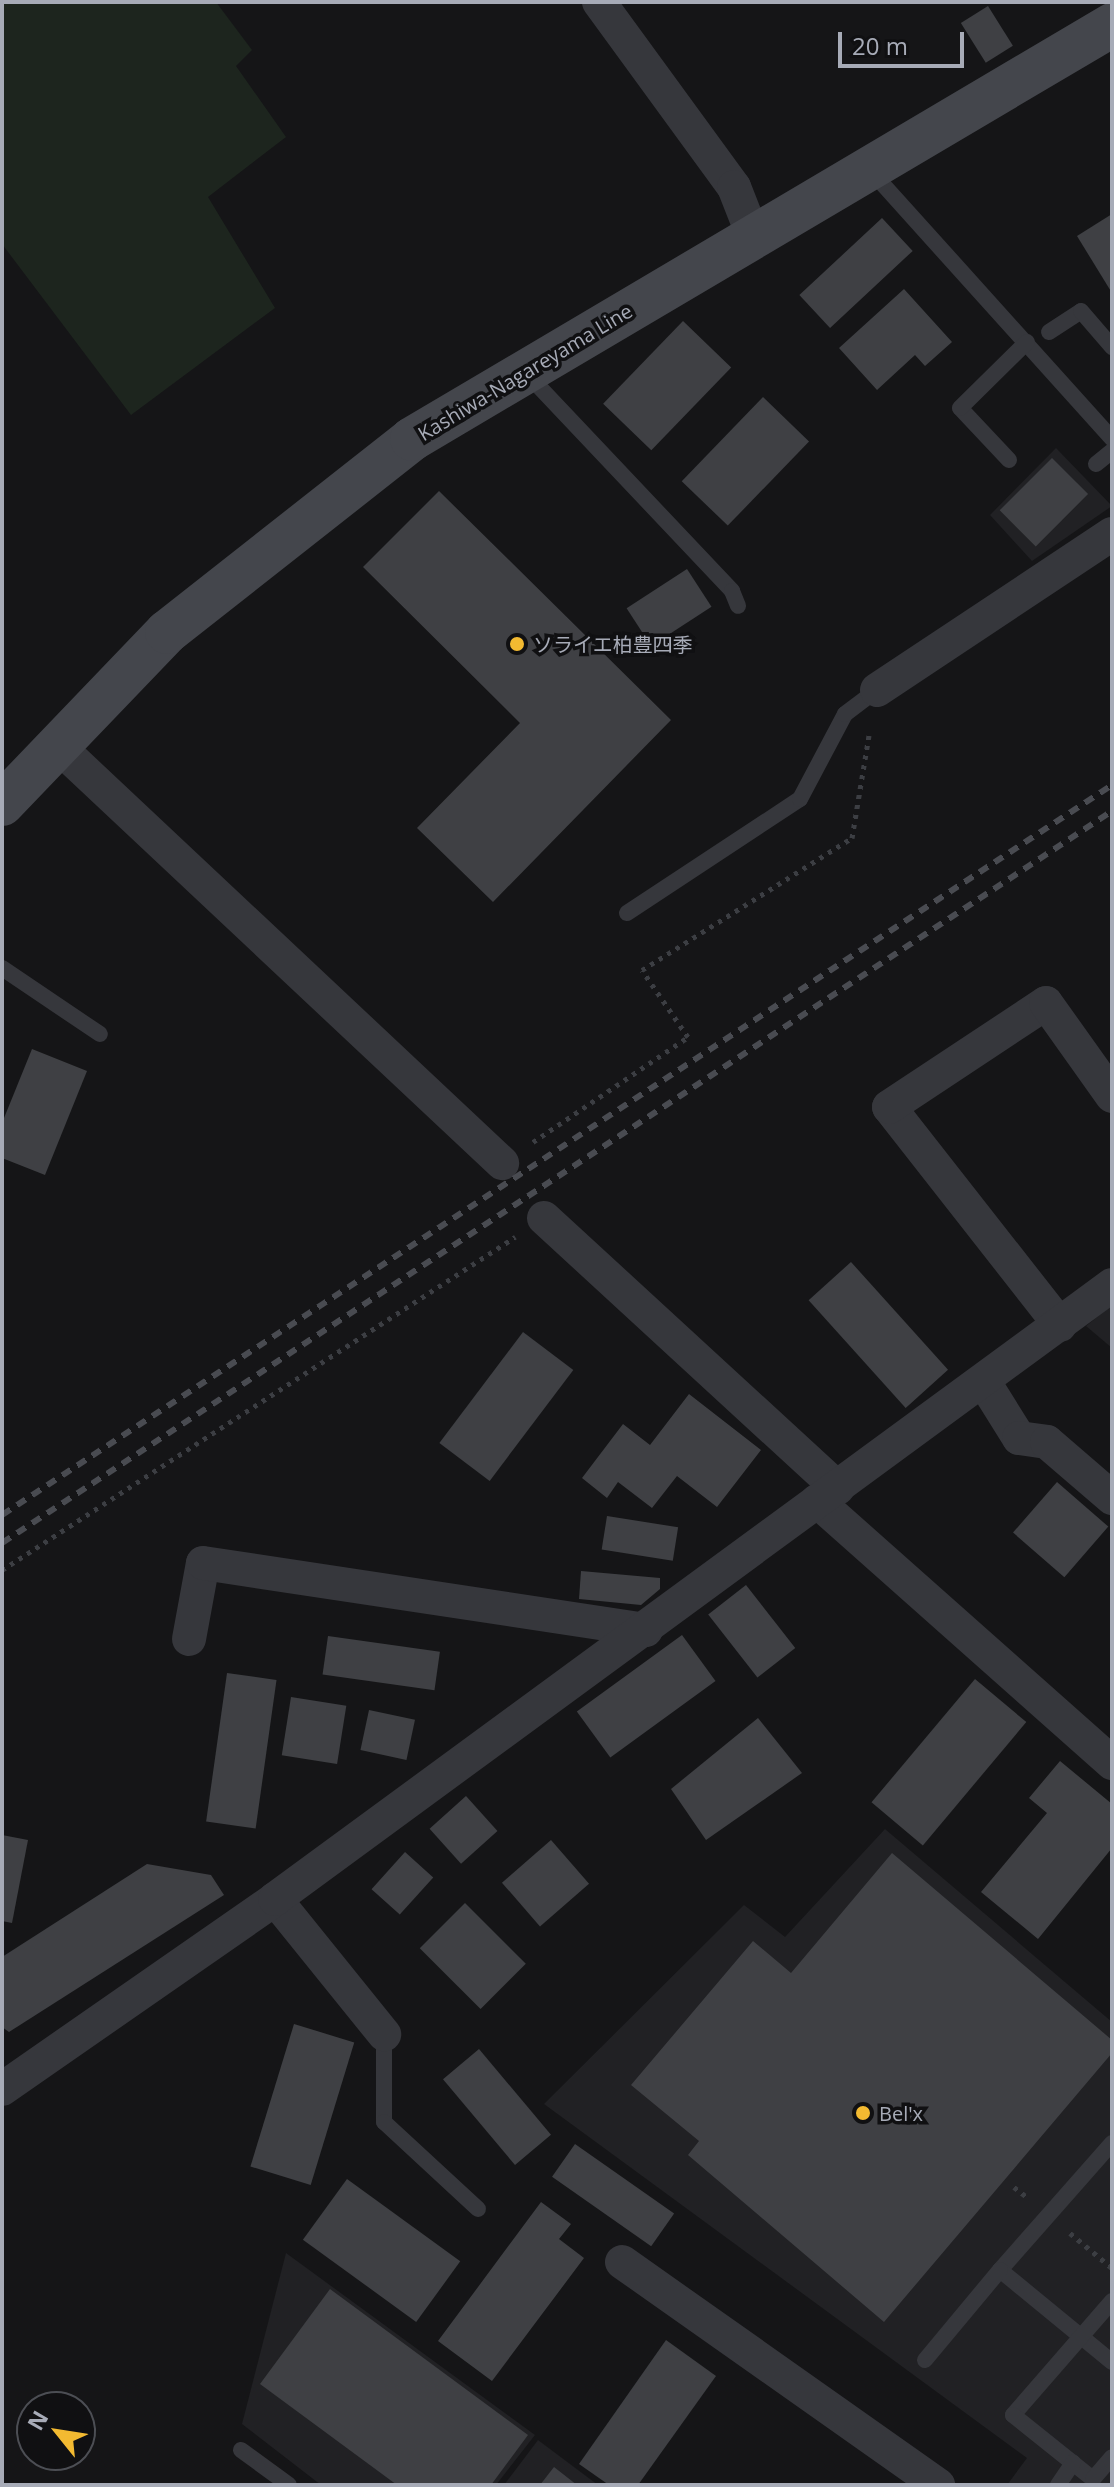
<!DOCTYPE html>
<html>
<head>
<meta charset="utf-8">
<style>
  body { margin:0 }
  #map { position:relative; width:1114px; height:2487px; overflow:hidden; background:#151517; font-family:"Open Sans","Noto Sans JP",sans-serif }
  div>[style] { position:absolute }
  .built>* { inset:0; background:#212124 }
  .green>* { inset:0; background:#1d251e }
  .building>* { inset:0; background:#3f4044; transform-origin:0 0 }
  .path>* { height:5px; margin-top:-2.5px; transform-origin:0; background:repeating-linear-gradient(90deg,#3c3e43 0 4px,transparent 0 10px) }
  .service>* { height:16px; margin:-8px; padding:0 8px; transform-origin:8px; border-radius:8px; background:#36373c }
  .minor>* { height:34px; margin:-17px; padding:0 17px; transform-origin:17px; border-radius:17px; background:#36373c }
  .secondary>* { height:44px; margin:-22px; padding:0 22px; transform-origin:22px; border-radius:22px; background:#44464c }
  .rail>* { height:6px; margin-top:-3px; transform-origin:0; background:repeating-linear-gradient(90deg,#494b51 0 10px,transparent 0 18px) }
  .dots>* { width:22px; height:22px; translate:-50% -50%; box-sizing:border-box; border:4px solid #101012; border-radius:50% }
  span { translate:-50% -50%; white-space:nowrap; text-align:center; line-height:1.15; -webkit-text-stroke:7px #101012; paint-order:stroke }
  .street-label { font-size:20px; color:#a7abb7 }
  .poi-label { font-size:20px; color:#a7abb7 }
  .left { translate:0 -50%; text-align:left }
  .frame { position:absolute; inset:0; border:4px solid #a7abb7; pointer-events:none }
  .north { position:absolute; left:16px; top:2391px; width:80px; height:80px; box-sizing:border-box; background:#101012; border:2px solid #4c4e54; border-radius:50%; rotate:300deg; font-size:22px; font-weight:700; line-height:32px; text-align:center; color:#a7abb7 }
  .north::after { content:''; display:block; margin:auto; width:28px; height:36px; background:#f3ba31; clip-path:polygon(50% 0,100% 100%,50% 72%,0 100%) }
  .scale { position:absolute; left:838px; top:32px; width:126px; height:36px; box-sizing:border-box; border:4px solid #a7abb7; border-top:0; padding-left:10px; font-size:24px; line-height:28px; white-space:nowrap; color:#a7abb7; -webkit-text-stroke:6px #101012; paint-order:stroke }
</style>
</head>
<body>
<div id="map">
  <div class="built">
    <i style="clip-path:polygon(1056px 448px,1112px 506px,1032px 561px,990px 515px)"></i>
    <i style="clip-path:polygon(1112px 1305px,1112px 1348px,1086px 1326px)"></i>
    <i style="clip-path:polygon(885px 1829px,1112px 2022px,1112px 2485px,1007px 2485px,1027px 2458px,544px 2104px,744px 1905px,785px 1937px)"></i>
    <i style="clip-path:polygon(286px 2253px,535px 2435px,496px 2485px,321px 2485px,242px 2424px)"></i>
    <i style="clip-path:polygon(538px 2440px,598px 2485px,504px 2485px)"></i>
  </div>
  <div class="green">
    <i style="clip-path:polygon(2px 2px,216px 2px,252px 50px,236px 66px,286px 137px,208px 197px,275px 308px,131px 415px,2px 244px)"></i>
  </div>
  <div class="building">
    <i style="left:988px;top:6px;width:47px;height:32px;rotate:58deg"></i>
    <i style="clip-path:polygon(1112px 214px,1112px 293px,1077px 236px)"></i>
    <i style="left:882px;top:218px;width:45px;height:113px;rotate:47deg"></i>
    <i style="clip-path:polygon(904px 289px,952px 342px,925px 366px,915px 355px,877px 390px,839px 348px)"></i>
    <i style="left:683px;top:321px;width:67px;height:115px;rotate:44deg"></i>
    <i style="left:763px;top:397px;width:64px;height:117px;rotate:44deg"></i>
    <i style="left:1052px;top:458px;width:51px;height:74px;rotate:45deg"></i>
    <i style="clip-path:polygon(439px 491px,671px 720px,493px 902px,417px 828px,520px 723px,363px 567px)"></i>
    <i style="left:687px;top:569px;width:45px;height:72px;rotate:57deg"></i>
    <i style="clip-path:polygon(32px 1049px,87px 1071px,45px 1175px,2px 1158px,2px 1123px)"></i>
    <i style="left:851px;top:1262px;width:145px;height:57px;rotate:48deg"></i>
    <i style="left:523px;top:1332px;width:63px;height:139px;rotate:37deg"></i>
    <i style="clip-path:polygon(689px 1394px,761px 1450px,717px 1507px,677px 1476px,652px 1508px,618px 1482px,607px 1498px,582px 1478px,623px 1424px,650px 1445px)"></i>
    <i style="left:1057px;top:1482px;width:68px;height:67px;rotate:41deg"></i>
    <i style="left:607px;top:1516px;width:72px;height:34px;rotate:9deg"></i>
    <i style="clip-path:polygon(581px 1571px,660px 1578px,660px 1589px,641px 1605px,579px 1599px)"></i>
    <i style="left:746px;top:1585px;width:80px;height:48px;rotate:52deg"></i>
    <i style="left:682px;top:1635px;width:57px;height:130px;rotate:54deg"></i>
    <i style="left:328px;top:1636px;width:113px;height:39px;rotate:8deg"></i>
    <i style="left:227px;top:1673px;width:50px;height:150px;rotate:8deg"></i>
    <i style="left:975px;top:1679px;width:67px;height:161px;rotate:40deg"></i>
    <i style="left:291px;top:1697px;width:56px;height:59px;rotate:9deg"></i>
    <i style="left:369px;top:1710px;width:47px;height:41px;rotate:12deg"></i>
    <i style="clip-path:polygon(758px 1718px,802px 1773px,706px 1840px,671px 1789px)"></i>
    <i style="clip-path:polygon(1060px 1761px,1112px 1804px,1112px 1848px,1038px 1939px,981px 1892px,1047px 1813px,1029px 1798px)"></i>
    <i style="left:466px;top:1796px;width:47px;height:49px;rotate:48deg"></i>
    <i style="clip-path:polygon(2px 1835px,28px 1840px,12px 1923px,2px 1921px)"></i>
    <i style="left:551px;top:1840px;width:58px;height:65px;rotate:49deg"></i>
    <i style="left:405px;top:1852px;width:38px;height:50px;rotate:42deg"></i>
    <i style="clip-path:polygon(892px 1853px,1112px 2040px,1112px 2053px,884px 2322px,688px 2155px,699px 2141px,631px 2085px,753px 1941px,791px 1973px)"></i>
    <i style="clip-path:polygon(147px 1864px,211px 1875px,224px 1895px,9px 2032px,2px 2027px,2px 1957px)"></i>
    <i style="left:465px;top:1903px;width:86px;height:64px;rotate:45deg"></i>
    <i style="left:294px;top:2024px;width:63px;height:149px;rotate:17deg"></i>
    <i style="left:479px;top:2049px;width:112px;height:47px;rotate:50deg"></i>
    <i style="left:575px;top:2144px;width:121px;height:40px;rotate:35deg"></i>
    <i style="left:347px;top:2179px;width:140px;height:75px;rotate:36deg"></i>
    <i style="clip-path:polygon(541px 2202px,571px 2224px,559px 2239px,584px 2258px,492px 2381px,438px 2341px)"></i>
    <i style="clip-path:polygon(330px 2289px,528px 2435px,491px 2485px,397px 2485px,260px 2384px)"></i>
    <i style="clip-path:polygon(666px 2340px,716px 2376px,638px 2485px,609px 2485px,579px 2464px)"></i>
    <i style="clip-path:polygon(554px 2467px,577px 2485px,540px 2485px)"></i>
  </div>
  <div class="path">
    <i style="left:533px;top:1142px;width:187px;rotate:-34.1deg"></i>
    <i style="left:688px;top:1037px;width:81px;rotate:-124.5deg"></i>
    <i style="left:642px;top:970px;width:248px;rotate:-32.2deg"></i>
    <i style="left:852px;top:838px;width:104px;rotate:-80.6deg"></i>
    <i style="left:2px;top:1570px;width:612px;rotate:-32.99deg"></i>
    <i style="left:1014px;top:2187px;width:18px;rotate:38deg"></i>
    <i style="left:1070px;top:2233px;width:55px;rotate:39.8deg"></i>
  </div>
  <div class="service">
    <i style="left:870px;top:170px;width:362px;rotate:48deg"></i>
    <i style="left:1049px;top:332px;width:38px;rotate:-33deg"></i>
    <i style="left:1081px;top:311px;width:48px;rotate:49.3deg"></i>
    <i style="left:528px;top:375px;width:297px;rotate:46.6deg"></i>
    <i style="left:732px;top:591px;width:16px;rotate:68deg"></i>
    <i style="left:1009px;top:460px;width:71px;rotate:-133.3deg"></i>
    <i style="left:960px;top:408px;width:94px;rotate:-44.6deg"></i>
    <i style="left:1096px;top:464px;width:21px;rotate:-39deg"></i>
    <i style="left:627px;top:913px;width:207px;rotate:-33.4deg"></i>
    <i style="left:800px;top:799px;width:96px;rotate:-62.1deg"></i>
    <i style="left:845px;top:714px;width:40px;rotate:-37deg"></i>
    <i style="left:2px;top:968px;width:118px;rotate:34deg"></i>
    <i style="left:384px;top:2034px;width:88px;rotate:90deg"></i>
    <i style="left:384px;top:2122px;width:128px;rotate:42.8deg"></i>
    <i style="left:1112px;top:2143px;width:169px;rotate:131.4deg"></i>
    <i style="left:1000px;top:2270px;width:145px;rotate:39.4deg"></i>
    <i style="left:1112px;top:2301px;width:151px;rotate:131deg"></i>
    <i style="left:1013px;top:2415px;width:102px;rotate:38.7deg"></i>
    <i style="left:1093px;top:2479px;width:29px;rotate:-49deg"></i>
    <i style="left:925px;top:2360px;width:117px;rotate:-50.2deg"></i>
    <i style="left:241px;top:2450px;width:59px;rotate:36.1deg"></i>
    <i style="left:1058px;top:2485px;width:27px;rotate:-56deg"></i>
  </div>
  <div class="minor">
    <i style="left:599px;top:2px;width:229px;rotate:53.9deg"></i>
    <i style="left:734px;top:187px;width:55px;rotate:68.6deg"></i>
    <i style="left:877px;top:690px;width:282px;rotate:-33.6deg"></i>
    <i style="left:59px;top:747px;width:608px;rotate:43.2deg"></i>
    <i style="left:544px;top:1218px;width:399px;rotate:42.6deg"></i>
    <i style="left:1060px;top:1325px;width:277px;rotate:-128.1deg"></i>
    <i style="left:889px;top:1107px;width:188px;rotate:-33.5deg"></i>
    <i style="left:1046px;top:1003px;width:114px;rotate:54.6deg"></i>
    <i style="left:984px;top:1382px;width:66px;rotate:58deg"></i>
    <i style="left:1019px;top:1438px;width:28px;rotate:8deg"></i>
    <i style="left:1047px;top:1442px;width:86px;rotate:40.7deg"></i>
    <i style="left:817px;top:1501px;width:395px;rotate:41.6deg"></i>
    <i style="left:189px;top:1639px;width:77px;rotate:-79.6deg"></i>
    <i style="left:203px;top:1563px;width:448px;rotate:8.6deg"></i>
    <i style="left:275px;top:1899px;width:174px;rotate:51.1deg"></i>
    <i style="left:2px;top:2089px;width:333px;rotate:-34.8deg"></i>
    <i style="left:275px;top:1899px;width:1038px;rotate:-36.26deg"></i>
    <i style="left:622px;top:2262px;width:387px;rotate:35.2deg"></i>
  </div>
  <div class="secondary">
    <i style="left:2px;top:804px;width:238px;rotate:-46.2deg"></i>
    <i style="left:167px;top:632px;width:312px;rotate:-38.2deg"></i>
    <i style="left:412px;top:439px;width:813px;rotate:-30.6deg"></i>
  </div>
  <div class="rail">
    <i style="left:2px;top:1515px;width:1329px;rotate:-33.33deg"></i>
    <i style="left:2px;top:1543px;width:1330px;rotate:-33.4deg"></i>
  </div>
  <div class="dots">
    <i style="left:517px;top:644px;background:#f3ba31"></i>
    <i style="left:863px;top:2113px;background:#f3ba31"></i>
  </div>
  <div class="street-label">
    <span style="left:525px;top:372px;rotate:-31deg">Kashiwa-Nagareyama Line</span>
  </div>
  <div class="poi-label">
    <span class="left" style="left:533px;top:644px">ソライエ柏豊四季</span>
    <span class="left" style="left:879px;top:2113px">Bel'x</span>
  </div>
  <div class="frame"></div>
  <div class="north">N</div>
  <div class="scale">20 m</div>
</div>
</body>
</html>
